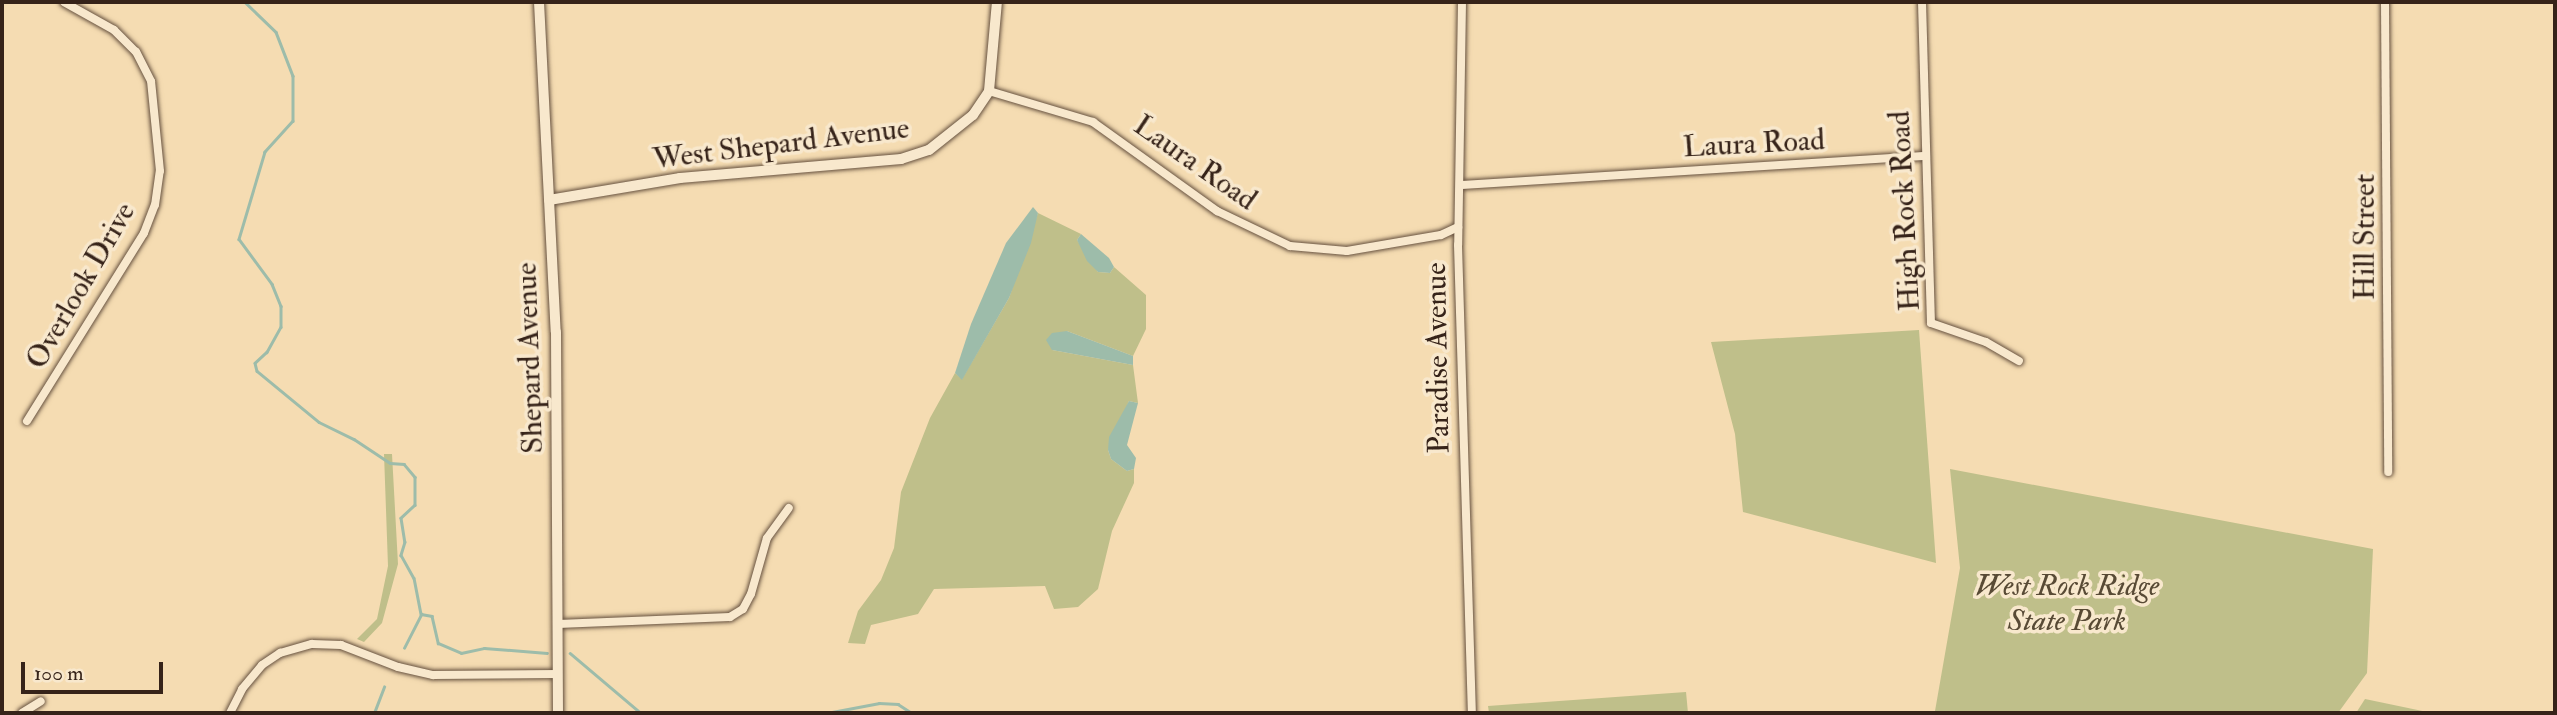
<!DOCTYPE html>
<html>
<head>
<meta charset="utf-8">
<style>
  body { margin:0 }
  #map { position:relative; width:2557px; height:715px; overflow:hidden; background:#f5dcb2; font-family:"IM FELL Double Pica",serif }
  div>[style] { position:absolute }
  .green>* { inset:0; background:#bfbf8a }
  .water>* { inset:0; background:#9dbcaa }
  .stream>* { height:2.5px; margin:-1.25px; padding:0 1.25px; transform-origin:1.25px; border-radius:1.25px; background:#9dbcaa }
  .roads { filter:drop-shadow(0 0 2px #66513f) drop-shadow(0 0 2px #66513f) }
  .minor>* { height:8px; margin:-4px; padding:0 4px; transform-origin:4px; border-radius:4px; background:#f8e8cd }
  .tertiary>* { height:10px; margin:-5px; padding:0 5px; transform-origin:5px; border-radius:5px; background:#f8e8cd }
  .secondary>* { height:10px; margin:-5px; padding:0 5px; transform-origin:5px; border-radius:5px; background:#f8e8cd }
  span { translate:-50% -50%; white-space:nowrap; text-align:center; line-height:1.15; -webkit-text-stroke:7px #f8e8cd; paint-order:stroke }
  .street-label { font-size:30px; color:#362319 }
  .park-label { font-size:30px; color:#584a35; font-style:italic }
  .frame { position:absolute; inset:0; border:4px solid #362319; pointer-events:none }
  .scale { position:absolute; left:21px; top:662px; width:142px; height:32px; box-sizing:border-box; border:4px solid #362319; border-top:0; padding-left:9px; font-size:21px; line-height:24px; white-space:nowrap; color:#362319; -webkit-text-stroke:5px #f8e8cd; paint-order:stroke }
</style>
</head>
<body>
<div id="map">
  <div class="green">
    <i style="clip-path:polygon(1038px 213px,1081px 234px,1077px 240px,1098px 272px,1110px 273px,1114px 267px,1146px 295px,1146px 329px,1133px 356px,1067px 331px,1052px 350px,1133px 365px,1138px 403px,1129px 401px,1108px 450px,1111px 459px,1127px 471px,1134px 469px,1134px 483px,1112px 531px,1098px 589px,1078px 607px,1054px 609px,1045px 586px,934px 589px,918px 614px,871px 625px,865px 644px,848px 643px,858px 611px,881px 580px,894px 548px,901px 492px,930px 418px,955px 373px,962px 379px,1009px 298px)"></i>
    <i style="clip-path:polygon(1919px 330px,1936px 563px,1743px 512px,1735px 434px,1711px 342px)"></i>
    <i style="clip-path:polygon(384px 454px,392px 454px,398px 564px,382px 623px,364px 642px,357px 639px,377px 619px,388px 566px)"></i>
    <i style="clip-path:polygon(1950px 469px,2373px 549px,2367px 673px,2338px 713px,1935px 711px,1960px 568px)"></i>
    <i style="clip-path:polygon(1686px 692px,1688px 713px,1489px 713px,1488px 706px)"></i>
    <i style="clip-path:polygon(2365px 699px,2432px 713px,2356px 713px)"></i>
  </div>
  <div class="water">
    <i style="clip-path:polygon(1033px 207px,1038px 213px,1031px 243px,1009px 298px,962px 380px,955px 373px,971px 324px,1006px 243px)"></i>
    <i style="clip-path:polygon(1081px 234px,1109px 258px,1114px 267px,1110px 273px,1098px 272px,1087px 261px,1077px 240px)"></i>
    <i style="clip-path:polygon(1067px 331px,1133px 356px,1133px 365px,1052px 350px,1046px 340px,1052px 333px)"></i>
    <i style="clip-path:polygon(1129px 401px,1138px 403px,1127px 445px,1136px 458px,1134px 469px,1127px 471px,1111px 459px,1108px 450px,1109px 437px)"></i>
  </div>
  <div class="stream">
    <i style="left:245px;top:2px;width:43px;rotate:44.1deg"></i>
    <i style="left:276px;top:32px;width:47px;rotate:68.9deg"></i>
    <i style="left:293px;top:76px;width:45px;rotate:90deg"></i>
    <i style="left:293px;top:121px;width:42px;rotate:132.1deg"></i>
    <i style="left:265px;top:152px;width:91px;rotate:106.6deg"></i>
    <i style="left:239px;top:239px;width:56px;rotate:53.7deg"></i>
    <i style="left:272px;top:284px;width:24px;rotate:68deg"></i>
    <i style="left:281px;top:306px;width:21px;rotate:90deg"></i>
    <i style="left:281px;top:327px;width:29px;rotate:119deg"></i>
    <i style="left:267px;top:352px;width:16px;rotate:137deg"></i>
    <i style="left:255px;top:363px;width:8px;rotate:76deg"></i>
    <i style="left:257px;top:371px;width:80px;rotate:39.4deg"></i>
    <i style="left:319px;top:422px;width:39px;rotate:26deg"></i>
    <i style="left:354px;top:439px;width:43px;rotate:33.7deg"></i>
    <i style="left:390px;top:463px;width:14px;rotate:4deg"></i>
    <i style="left:404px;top:464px;width:17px;rotate:50deg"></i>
    <i style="left:415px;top:477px;width:28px;rotate:90deg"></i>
    <i style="left:415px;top:505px;width:19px;rotate:137deg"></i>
    <i style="left:401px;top:518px;width:24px;rotate:81deg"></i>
    <i style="left:405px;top:542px;width:14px;rotate:107deg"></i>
    <i style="left:401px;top:555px;width:26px;rotate:61deg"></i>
    <i style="left:414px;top:578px;width:37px;rotate:79deg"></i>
    <i style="left:421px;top:614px;width:11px;rotate:10deg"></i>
    <i style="left:432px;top:616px;width:28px;rotate:77deg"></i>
    <i style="left:438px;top:643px;width:25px;rotate:23deg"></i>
    <i style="left:461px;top:653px;width:24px;rotate:-12deg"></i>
    <i style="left:484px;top:648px;width:63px;rotate:4.5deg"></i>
    <i style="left:404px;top:648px;width:38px;rotate:-63deg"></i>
    <i style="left:570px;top:653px;width:93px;rotate:40.2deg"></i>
    <i style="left:374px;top:713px;width:28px;rotate:-69deg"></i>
    <i style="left:781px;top:713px;width:51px;rotate:-1.1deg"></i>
    <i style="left:832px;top:712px;width:48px;rotate:-10.8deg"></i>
    <i style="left:879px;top:703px;width:19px;rotate:3deg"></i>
    <i style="left:898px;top:704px;width:17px;rotate:33deg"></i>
  </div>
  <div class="roads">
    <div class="minor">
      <i style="left:1462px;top:2px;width:243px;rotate:90.9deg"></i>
      <i style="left:1458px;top:245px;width:468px;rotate:88.3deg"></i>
      <i style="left:1922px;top:2px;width:321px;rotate:88.4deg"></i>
      <i style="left:1931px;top:323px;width:58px;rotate:19.1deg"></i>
      <i style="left:1986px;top:342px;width:38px;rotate:30deg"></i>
      <i style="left:2385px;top:2px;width:470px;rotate:89.6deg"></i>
      <i style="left:989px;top:91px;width:109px;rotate:16.6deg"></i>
      <i style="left:1093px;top:122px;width:153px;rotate:35.7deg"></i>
      <i style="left:1217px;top:211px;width:81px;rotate:25.6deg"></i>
      <i style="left:1290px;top:246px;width:57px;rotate:5deg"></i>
      <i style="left:1347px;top:251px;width:95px;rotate:-9.7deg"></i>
      <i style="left:1441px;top:235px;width:19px;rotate:-25deg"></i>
      <i style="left:1462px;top:185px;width:462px;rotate:-3.6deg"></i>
      <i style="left:27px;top:421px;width:221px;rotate:-58.1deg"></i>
      <i style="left:144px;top:233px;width:30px;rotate:-69deg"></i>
      <i style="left:155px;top:205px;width:34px;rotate:-82deg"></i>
      <i style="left:160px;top:171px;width:90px;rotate:-95.7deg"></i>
      <i style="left:151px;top:81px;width:33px;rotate:-117deg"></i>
      <i style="left:136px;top:52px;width:31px;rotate:-135deg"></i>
      <i style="left:114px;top:30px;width:57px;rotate:-150.8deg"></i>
      <i style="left:558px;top:624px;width:172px;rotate:-2.3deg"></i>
      <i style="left:730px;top:617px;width:15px;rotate:-32deg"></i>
      <i style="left:743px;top:609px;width:17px;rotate:-62deg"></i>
      <i style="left:751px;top:594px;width:58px;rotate:-74.1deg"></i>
      <i style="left:767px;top:538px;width:37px;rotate:-54deg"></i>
      <i style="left:22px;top:713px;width:22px;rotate:-32deg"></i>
      <i style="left:230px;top:713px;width:27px;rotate:-63deg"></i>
      <i style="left:242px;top:689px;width:31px;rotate:-50deg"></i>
      <i style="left:262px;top:665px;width:22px;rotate:-34deg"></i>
      <i style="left:280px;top:653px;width:33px;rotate:-16deg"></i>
      <i style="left:312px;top:644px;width:29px;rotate:2deg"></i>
      <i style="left:341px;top:645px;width:61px;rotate:21.1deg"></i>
      <i style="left:398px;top:667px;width:36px;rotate:13deg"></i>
      <i style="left:433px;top:675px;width:125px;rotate:-0.5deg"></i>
    </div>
    <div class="tertiary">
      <i style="left:549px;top:200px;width:133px;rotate:-9.5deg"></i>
      <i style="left:680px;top:178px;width:222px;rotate:-4.9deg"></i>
      <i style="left:901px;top:159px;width:29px;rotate:-18deg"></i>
      <i style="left:929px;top:150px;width:56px;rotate:-38.5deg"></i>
      <i style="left:973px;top:115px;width:29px;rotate:-56deg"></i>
      <i style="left:989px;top:91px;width:89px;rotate:-84.9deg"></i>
    </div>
    <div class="secondary">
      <i style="left:539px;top:2px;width:330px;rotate:87.1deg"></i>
      <i style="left:556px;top:332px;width:381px;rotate:89.7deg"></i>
    </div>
  </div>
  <div class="street-label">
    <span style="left:781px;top:144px;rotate:-7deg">West Shepard Avenue</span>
    <span style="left:1754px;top:144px;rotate:-3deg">Laura Road</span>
    <span style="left:1195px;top:163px;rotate:35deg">Laura Road</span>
    <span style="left:1905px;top:211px;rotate:-93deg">High Rock Road</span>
    <span style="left:2365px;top:237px;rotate:-90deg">Hill Street</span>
    <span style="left:81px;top:286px;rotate:-60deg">Overlook Drive</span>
    <span style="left:530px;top:358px;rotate:-92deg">Shepard Avenue</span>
    <span style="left:1438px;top:358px;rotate:-91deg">Paradise Avenue</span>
  </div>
  <div class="park-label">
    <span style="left:2067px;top:603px">West Rock Ridge<br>State Park</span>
  </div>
  <div class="frame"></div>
  <div class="scale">100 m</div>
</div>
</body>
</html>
